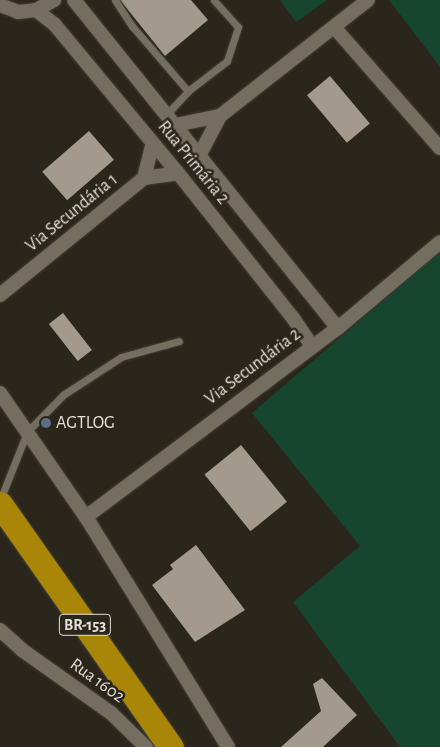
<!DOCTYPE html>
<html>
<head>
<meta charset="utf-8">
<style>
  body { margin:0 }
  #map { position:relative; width:440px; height:747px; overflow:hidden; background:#2b261b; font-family:"Alegreya Sans",sans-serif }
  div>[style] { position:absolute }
  .green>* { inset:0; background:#164530 }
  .building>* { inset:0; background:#a39a8d; transform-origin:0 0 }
  .roads { filter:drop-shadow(0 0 1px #454138) drop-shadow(0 0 1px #454138) }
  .lane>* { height:7px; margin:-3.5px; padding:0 3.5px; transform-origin:3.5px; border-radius:3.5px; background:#746e61 }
  .street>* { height:14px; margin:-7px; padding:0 7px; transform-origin:7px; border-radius:7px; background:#746e61 }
  .highway>* { height:25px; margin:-12.5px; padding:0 12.5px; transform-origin:12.5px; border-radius:12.5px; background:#a98608 }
  .dots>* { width:14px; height:14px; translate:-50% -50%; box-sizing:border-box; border:2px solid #2b261b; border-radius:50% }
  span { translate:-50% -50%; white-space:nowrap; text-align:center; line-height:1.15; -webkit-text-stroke:5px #2b261b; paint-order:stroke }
  .shield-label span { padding:1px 4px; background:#2b261b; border:1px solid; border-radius:4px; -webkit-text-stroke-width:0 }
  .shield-label { font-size:16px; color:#e3e0d9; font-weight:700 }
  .street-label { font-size:18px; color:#e3e0d9 }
  .poi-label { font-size:18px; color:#e3e0d9 }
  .left { translate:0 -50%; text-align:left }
</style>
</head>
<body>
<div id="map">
  <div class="green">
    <i style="clip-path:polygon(280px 0,327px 0,296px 22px)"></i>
    <i style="clip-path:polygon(389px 0,440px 0,440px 67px)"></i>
    <i style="clip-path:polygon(440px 252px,440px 747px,400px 747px,293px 602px,360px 546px,252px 413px)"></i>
  </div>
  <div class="building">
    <i style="clip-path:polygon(120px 0,191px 0,208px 20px,165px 56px)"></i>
    <i style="left:330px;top:76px;width:62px;height:30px;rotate:50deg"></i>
    <i style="left:89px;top:131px;width:38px;height:62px;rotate:49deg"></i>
    <i style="left:63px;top:313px;width:47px;height:18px;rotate:52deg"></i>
    <i style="left:241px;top:445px;width:73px;height:47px;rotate:51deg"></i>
    <i style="clip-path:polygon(196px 545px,245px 610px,195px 642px,152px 585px,173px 569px,170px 565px)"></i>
    <i style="clip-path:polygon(322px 678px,357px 715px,323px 747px,281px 747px,321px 711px,313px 684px)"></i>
  </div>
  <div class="roads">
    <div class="lane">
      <i style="left:115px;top:0;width:31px;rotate:57deg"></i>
      <i style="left:132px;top:26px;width:86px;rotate:49.3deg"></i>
      <i style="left:166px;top:115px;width:33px;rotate:-47deg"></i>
      <i style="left:188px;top:91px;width:49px;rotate:-37.6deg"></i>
      <i style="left:227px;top:61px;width:36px;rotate:-72deg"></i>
      <i style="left:238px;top:27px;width:36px;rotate:-132deg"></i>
      <i style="left:0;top:500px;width:73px;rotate:-68.3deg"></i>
      <i style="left:27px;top:432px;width:52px;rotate:-45.8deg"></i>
      <i style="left:63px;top:395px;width:69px;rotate:-33.2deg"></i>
      <i style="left:121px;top:357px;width:60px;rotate:-15.4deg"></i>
    </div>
    <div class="street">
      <i style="left:74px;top:0;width:421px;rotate:51.2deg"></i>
      <i style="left:0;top:5px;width:19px;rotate:21deg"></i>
      <i style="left:18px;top:12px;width:18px;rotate:-6deg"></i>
      <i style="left:36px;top:10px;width:21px;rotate:-29deg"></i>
      <i style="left:36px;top:10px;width:24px;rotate:38deg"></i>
      <i style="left:55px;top:25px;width:192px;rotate:50.3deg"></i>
      <i style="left:178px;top:173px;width:185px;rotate:51.6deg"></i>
      <i style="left:293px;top:318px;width:34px;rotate:56deg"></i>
      <i style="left:334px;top:27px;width:161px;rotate:48.8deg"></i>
      <i style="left:175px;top:125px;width:46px;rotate:-11.3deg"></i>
      <i style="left:200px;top:154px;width:43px;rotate:-62.2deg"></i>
      <i style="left:220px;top:116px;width:188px;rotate:-38.1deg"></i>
      <i style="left:144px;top:178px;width:36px;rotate:-76deg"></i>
      <i style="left:0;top:295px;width:186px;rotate:-39.1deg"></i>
      <i style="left:144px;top:178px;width:34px;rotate:-8deg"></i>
      <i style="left:0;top:393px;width:151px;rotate:55.3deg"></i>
      <i style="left:86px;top:517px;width:270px;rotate:58.3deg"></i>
      <i style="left:86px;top:517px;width:315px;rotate:-36.9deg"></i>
      <i style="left:338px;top:328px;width:133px;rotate:-40.1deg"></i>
      <i style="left:0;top:630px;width:30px;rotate:42deg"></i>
      <i style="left:22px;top:650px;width:109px;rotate:35.3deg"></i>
      <i style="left:111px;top:713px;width:49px;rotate:44.2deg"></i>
    </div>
    <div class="highway">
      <i style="left:0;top:504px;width:297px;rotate:54.9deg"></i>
    </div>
  </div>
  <div class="dots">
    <i style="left:46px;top:423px;background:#5c6f8a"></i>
  </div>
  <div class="shield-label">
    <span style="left:85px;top:625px">BR-153</span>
  </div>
  <div class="street-label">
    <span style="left:193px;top:163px;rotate:51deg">Rua Primária 2</span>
    <span style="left:72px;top:213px;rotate:-39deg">Via Secundária 1</span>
    <span style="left:253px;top:367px;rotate:-37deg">Via Secundária 2</span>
    <span style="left:97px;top:681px;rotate:36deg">Rua 1602</span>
  </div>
  <div class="poi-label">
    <span class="left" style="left:56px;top:423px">AGTLOG</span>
  </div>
</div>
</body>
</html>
